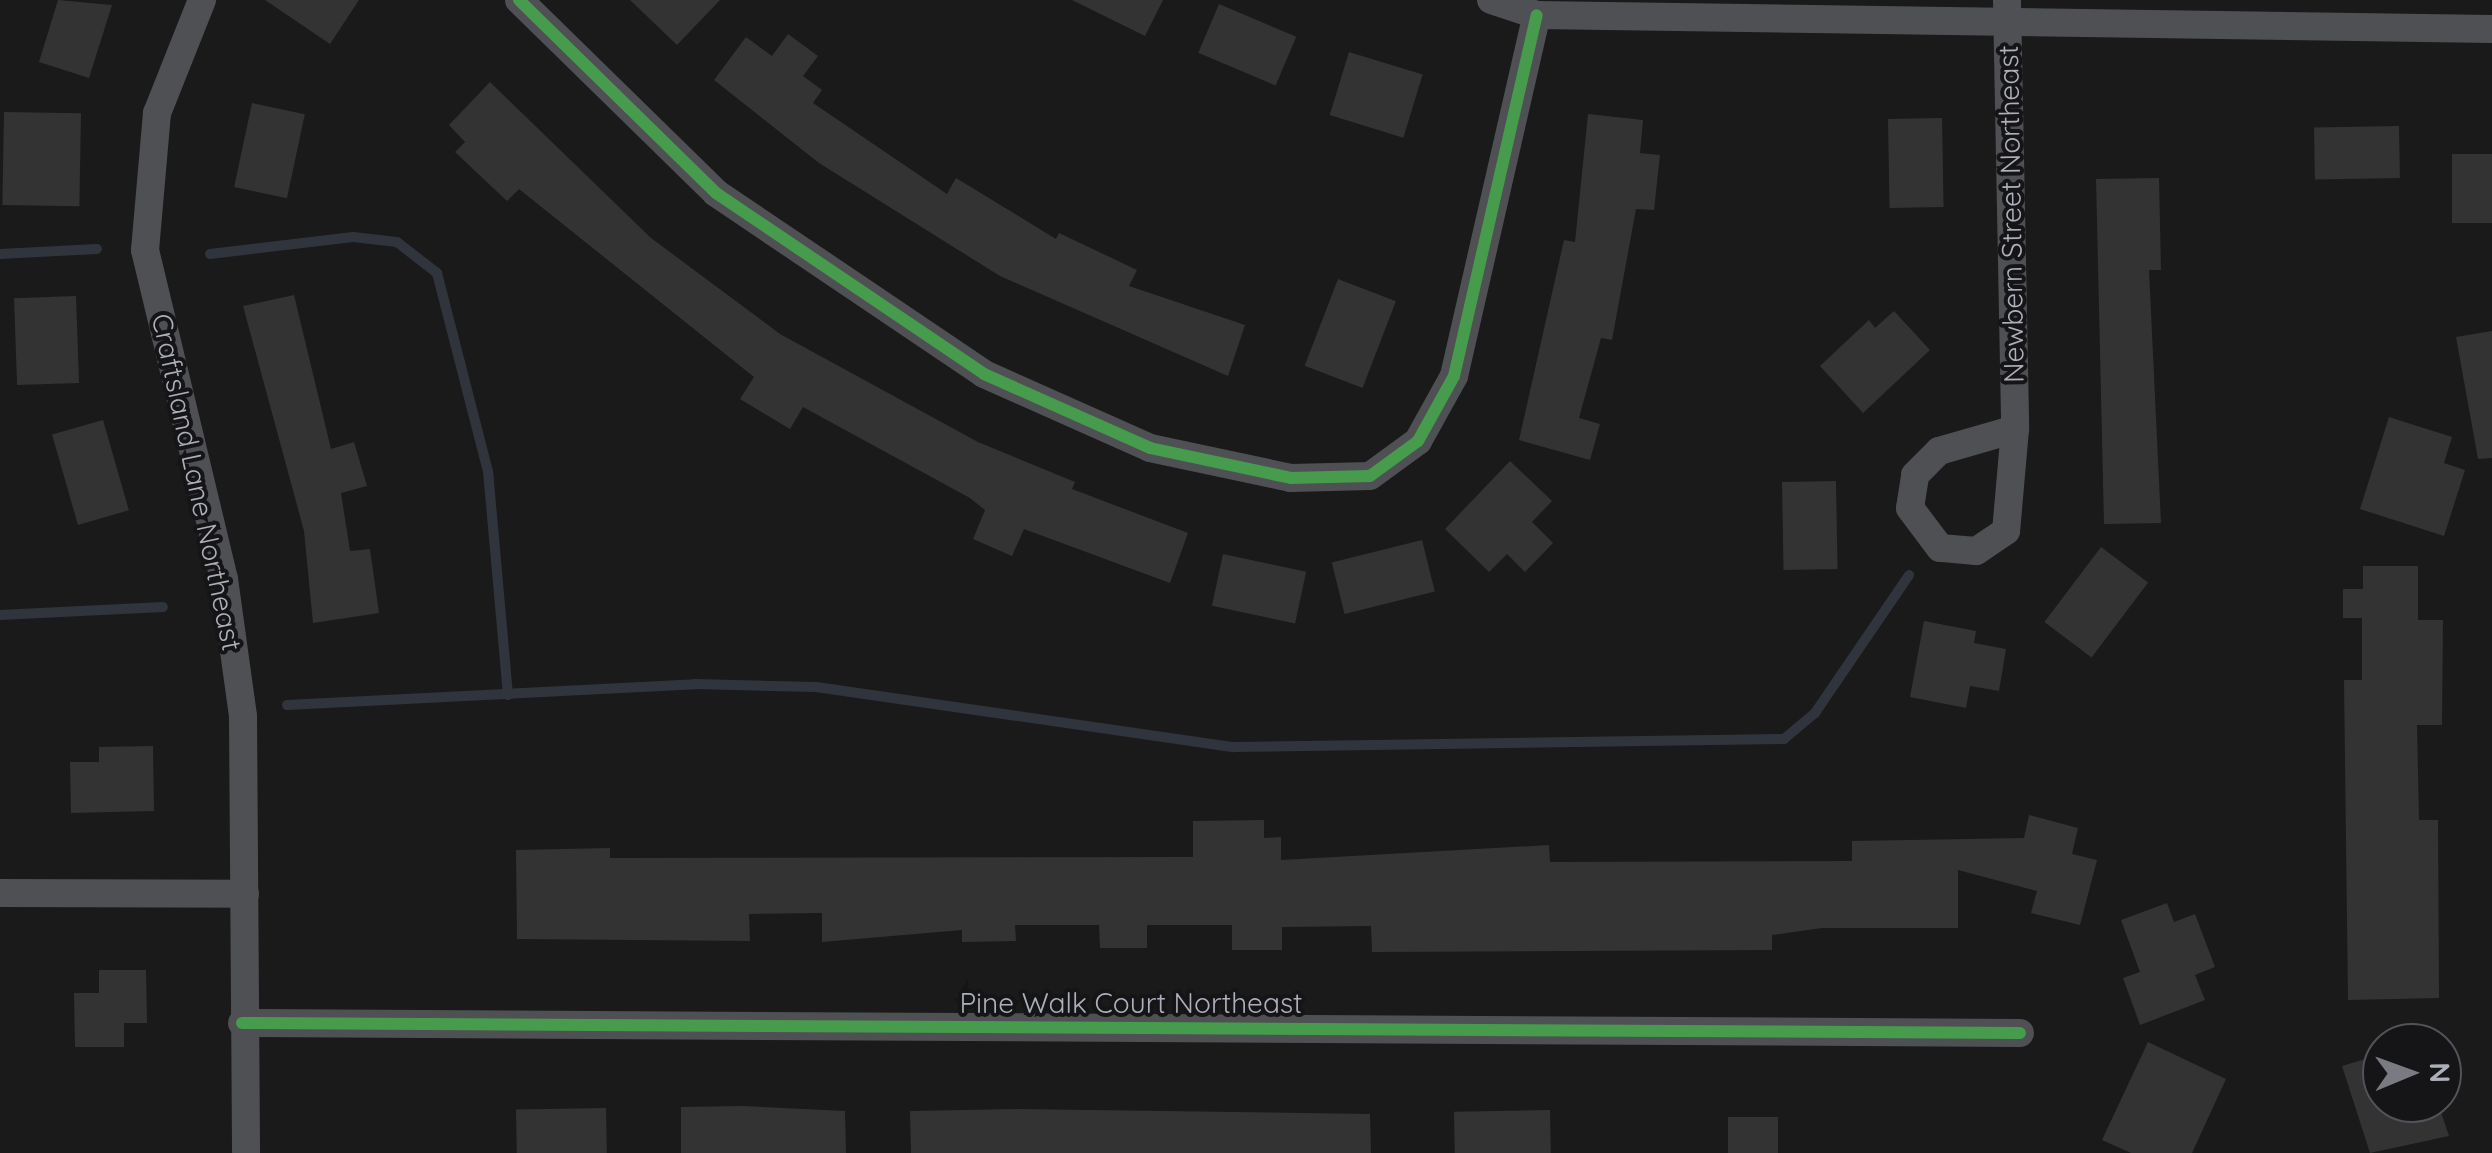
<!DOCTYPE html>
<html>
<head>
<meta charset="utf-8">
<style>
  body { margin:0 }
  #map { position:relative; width:2492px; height:1153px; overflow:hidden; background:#1a1a1a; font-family:Quicksand,sans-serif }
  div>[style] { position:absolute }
  .stream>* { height:10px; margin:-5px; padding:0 5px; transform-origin:5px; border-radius:5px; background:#30353d }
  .building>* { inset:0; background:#333334; transform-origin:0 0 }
  .minor>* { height:28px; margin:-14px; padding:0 14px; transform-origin:14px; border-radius:14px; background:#4f5053 }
  .cycleway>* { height:12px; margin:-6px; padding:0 6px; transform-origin:6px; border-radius:6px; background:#469c4c }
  span { translate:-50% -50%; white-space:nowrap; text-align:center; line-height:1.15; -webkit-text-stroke:8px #151416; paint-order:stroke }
  .street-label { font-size:28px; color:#adafba }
  .north { position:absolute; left:2362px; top:1023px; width:100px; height:100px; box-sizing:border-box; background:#151416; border:2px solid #525258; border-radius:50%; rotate:89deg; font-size:28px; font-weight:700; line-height:40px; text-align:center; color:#adafba }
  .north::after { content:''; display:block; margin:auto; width:35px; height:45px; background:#7a7b82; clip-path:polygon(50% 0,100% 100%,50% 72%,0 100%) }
</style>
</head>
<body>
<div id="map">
  <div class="stream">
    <i style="left:0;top:254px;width:97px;rotate:-3deg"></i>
    <i style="left:210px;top:254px;width:144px;rotate:-6.8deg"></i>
    <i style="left:353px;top:237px;width:44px;rotate:6.5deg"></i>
    <i style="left:397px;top:242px;width:51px;rotate:37.8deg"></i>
    <i style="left:437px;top:273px;width:204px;rotate:75.6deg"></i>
    <i style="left:488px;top:471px;width:225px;rotate:84.9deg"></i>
    <i style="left:0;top:615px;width:163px;rotate:-2.8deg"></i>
    <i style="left:287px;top:705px;width:409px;rotate:-2.9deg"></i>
    <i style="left:695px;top:684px;width:121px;rotate:1.4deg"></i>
    <i style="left:816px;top:687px;width:422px;rotate:8.2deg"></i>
    <i style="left:1234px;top:747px;width:550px;rotate:-0.83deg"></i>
    <i style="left:1784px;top:739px;width:40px;rotate:-40deg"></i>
    <i style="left:1815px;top:713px;width:167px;rotate:-55.7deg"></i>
  </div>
  <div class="building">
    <i style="clip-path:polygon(58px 0,112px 5px,89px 78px,39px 62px)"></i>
    <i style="clip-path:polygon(265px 0,359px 0,330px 44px)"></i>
    <i style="clip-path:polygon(630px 0,720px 0,677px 45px)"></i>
    <i style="clip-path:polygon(1072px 0,1163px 0,1145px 36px)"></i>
    <i style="left:1219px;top:4px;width:84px;height:53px;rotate:23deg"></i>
    <i style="clip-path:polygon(788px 34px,818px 56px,803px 76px,822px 90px,813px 103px,947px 194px,956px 178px,1056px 239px,1059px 233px,1137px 270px,1129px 286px,1245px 325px,1228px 376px,1000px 276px,819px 163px,714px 80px,746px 37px,772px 56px)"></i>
    <i style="left:1349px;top:52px;width:77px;height:66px;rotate:17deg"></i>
    <i style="clip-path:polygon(490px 82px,651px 238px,780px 334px,978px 442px,1075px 482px,1072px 489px,1188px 533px,1170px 583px,1024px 529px,1012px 556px,973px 539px,985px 510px,970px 498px,803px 407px,790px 429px,740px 399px,754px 377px,519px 189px,507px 201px,455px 152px,465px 142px,449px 125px)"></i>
    <i style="left:252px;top:103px;width:54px;height:86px;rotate:12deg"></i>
    <i style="left:4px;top:112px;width:77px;height:93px;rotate:1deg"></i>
    <i style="clip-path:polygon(1588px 114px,1643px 120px,1640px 153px,1660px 155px,1654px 210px,1636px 209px,1612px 340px,1601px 338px,1579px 418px,1600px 424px,1590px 460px,1519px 440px,1564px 240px,1575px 242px)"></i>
    <i style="left:1942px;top:118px;width:89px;height:54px;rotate:89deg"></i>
    <i style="left:2399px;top:126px;width:52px;height:85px;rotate:89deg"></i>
    <i style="left:2452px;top:154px;width:40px;height:69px"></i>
    <i style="clip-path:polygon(2159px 178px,2161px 270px,2149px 270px,2161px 523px,2104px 524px,2096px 179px)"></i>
    <i style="left:1338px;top:279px;width:62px;height:93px;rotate:21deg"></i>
    <i style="clip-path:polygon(294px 295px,331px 449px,354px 442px,367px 486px,341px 493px,350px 551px,370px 549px,379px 613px,313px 623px,304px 531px,243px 306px)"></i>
    <i style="left:76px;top:296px;width:87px;height:62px;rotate:88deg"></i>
    <i style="clip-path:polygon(1894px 311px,1930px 350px,1863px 413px,1820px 366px,1869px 320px,1875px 328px)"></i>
    <i style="clip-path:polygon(2492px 331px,2492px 458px,2478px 459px,2456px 337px)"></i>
    <i style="clip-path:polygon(2389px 417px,2452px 437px,2444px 463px,2465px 470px,2444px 536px,2360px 509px)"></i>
    <i style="left:103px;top:420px;width:94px;height:53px;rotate:74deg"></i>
    <i style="clip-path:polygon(1510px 461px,1552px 501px,1532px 522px,1553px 543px,1525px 572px,1507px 554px,1489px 572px,1445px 529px)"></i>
    <i style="left:1836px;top:481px;width:88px;height:54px;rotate:89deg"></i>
    <i style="left:1422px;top:540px;width:53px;height:93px;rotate:76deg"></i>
    <i style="left:2101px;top:547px;width:59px;height:94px;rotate:37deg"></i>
    <i style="left:1223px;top:554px;width:85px;height:53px;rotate:12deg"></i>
    <i style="clip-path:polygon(2363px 566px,2418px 566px,2418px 620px,2443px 620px,2442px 725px,2417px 725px,2419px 820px,2438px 820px,2439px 998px,2348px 1000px,2344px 680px,2362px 680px,2362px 618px,2343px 618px,2343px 589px,2363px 589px)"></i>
    <i style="clip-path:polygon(1924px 621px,1976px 631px,1974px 643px,2006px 649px,1999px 691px,1970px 686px,1966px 708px,1910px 697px)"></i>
    <i style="clip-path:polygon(153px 746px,154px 811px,71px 813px,70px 762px,99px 762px,99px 747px)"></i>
    <i style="clip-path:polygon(2029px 815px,2078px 828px,2072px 854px,2097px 860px,2080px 925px,2031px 913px,2037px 891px,1958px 870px,1958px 928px,1822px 928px,1772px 935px,1772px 950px,1372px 952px,1371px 926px,1282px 927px,1282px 950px,1232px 950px,1232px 925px,1147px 925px,1147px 948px,1100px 948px,1099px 925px,1015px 925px,1016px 941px,962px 942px,962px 930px,822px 942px,822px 913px,749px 914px,750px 941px,517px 939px,516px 850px,610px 848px,610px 858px,1193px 857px,1193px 821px,1264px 820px,1264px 838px,1281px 837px,1281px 860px,1549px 845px,1550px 862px,1852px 861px,1852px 841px,2024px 838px)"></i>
    <i style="clip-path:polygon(2167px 903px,2174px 922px,2195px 914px,2215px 967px,2195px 975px,2205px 1000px,2140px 1025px,2123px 978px,2140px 972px,2121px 920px)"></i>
    <i style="clip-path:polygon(99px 970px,146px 970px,147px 1023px,124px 1023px,124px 1047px,75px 1047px,74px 993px,99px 993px)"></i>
    <i style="clip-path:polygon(2148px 1042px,2226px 1079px,2192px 1153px,2131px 1153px,2102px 1140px)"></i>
    <i style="clip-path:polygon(2382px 1054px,2382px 1103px,2438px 1103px,2449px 1136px,2370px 1153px,2342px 1066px)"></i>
    <i style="clip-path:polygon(743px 1106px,845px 1111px,846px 1153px,681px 1153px,681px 1107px)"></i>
    <i style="left:606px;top:1108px;width:45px;height:90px;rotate:89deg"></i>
    <i style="clip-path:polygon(1017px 1109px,1370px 1114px,1371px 1153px,911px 1153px,910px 1111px)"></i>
    <i style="left:1550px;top:1110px;width:43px;height:96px;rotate:89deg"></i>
    <i style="left:1778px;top:1117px;width:36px;height:50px;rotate:90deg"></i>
  </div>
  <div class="minor">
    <i style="left:202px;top:0;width:122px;rotate:111.7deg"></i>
    <i style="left:157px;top:113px;width:138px;rotate:95deg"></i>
    <i style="left:145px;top:250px;width:338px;rotate:76.5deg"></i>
    <i style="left:224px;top:579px;width:138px;rotate:82.1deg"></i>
    <i style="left:243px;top:716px;width:437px;rotate:89.6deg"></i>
    <i style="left:519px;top:0;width:276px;rotate:44.4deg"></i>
    <i style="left:716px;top:193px;width:323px;rotate:34deg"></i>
    <i style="left:984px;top:374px;width:182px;rotate:24deg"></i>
    <i style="left:1150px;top:448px;width:144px;rotate:12deg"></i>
    <i style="left:1291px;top:478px;width:79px;rotate:-1.5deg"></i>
    <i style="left:1370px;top:476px;width:59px;rotate:-36.1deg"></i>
    <i style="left:1418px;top:441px;width:74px;rotate:-61deg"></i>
    <i style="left:1454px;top:376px;width:370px;rotate:-77.1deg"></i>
    <i style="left:1491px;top:0;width:48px;rotate:18.1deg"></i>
    <i style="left:1537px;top:15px;width:955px;rotate:0.84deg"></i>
    <i style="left:2007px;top:1px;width:428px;rotate:88.9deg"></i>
    <i style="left:2015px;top:429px;width:102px;rotate:95deg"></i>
    <i style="left:2006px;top:531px;width:36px;rotate:146deg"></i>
    <i style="left:1976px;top:551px;width:36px;rotate:-175deg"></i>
    <i style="left:1940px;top:548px;width:50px;rotate:-126.9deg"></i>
    <i style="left:1910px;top:508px;width:33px;rotate:-81deg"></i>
    <i style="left:1915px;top:475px;width:34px;rotate:-45deg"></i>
    <i style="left:1939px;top:451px;width:79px;rotate:-16.1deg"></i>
    <i style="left:0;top:893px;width:245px;rotate:0.2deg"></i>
    <i style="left:242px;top:1023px;width:1778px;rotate:0.32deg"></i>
  </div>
  <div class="cycleway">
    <i style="left:519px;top:0;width:276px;rotate:44.4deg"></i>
    <i style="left:716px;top:193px;width:323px;rotate:34deg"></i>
    <i style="left:984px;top:374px;width:182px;rotate:24deg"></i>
    <i style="left:1150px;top:448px;width:144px;rotate:12deg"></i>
    <i style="left:1291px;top:478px;width:79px;rotate:-1.5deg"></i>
    <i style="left:1370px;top:476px;width:59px;rotate:-36.1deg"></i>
    <i style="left:1418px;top:441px;width:74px;rotate:-61deg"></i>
    <i style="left:1454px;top:376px;width:370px;rotate:-77.1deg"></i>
    <i style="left:242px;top:1023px;width:1778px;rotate:0.32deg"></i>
  </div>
  <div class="street-label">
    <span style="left:2011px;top:214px;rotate:-91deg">Newbern Street Northeast</span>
    <span style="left:197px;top:482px;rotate:78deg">Craftsland Lane Northeast</span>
    <span style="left:1131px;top:1003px">Pine Walk Court Northeast</span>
  </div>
  <div class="north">N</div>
</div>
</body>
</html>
